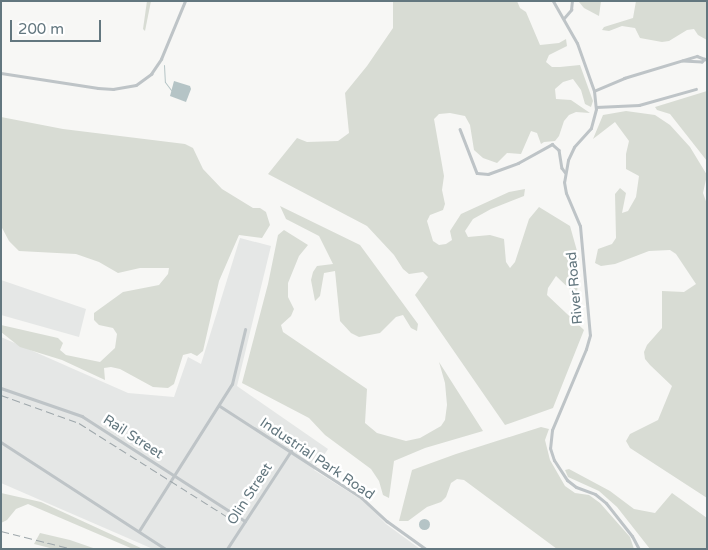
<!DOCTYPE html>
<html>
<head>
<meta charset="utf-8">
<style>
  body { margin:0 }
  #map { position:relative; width:708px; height:550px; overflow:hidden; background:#f7f7f5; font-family:"Varela Round",sans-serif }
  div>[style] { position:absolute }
  .built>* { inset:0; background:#e5e7e6 }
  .green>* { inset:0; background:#d8dcd4 }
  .water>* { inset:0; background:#b5c4c6 }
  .round { border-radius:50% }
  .stream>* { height:1px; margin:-0.5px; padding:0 0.5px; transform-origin:0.5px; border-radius:0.5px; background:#b5c4c6 }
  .minor>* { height:2.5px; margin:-1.25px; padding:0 1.25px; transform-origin:1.25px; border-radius:1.25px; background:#bec4c7 }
  .tertiary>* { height:3px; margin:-1.5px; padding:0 1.5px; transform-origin:1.5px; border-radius:1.5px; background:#bec4c7 }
  .rail>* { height:1px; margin-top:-0.5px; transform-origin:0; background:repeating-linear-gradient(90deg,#9ea7ab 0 8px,transparent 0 12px) }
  span { translate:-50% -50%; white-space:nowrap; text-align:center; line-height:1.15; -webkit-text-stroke:5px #fff; paint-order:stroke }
  .street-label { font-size:14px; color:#63777f }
  .frame { position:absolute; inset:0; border:2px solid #63777f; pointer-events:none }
  .scale { position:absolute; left:10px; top:20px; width:91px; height:22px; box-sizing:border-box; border:2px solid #63777f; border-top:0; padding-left:6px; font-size:15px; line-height:18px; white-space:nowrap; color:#63777f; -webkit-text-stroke:4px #fff; paint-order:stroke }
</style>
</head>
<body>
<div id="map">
  <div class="built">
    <i style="clip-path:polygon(240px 238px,271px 246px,237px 386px,328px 449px,314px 470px,365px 502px,386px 524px,420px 549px,153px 549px,1px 483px,1px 337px,128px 393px,174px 397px,188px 357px,201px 364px)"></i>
    <i style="clip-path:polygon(1px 280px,86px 309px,79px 337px,1px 315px)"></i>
  </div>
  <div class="green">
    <i style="clip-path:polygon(147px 1px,151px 1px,145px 31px,143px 29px)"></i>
    <i style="clip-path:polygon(393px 1px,517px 1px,520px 8px,526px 12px,540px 45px,559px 43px,566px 39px,567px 46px,549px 55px,546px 62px,552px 67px,560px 67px,580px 65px,593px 101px,591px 107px,585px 104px,581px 90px,573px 79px,563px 82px,555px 89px,556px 99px,571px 100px,590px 113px,576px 112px,569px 115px,564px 121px,559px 136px,555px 141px,544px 142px,541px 144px,537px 133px,531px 131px,521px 154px,507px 153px,497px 163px,483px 158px,474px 150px,470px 125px,465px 116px,450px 113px,439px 114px,434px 119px,444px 176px,442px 190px,445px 204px,443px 210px,430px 215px,427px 221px,433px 241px,439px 245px,446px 244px,452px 240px,450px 231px,461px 214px,509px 192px,525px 189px,524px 196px,491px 209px,473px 219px,465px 231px,468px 237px,490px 235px,504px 239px,506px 262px,510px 268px,515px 262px,529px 219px,539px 207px,570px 226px,579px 258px,577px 296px,556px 276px,548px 288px,547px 295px,584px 330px,553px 408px,505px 425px,415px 295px,428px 277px,423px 272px,409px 274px,403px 269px,394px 255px,367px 226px,268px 174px,297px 138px,307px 142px,338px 141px,349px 133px,345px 93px,367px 66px,393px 28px)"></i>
    <i style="clip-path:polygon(601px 1px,599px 16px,584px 8px,579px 2px)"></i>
    <i style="clip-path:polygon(636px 1px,706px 1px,707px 40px,698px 35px,694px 29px,687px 30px,669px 41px,662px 42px,640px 38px,635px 28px,622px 26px,609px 31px,602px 30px,604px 27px,633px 18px)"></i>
    <i style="clip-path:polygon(707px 91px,707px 161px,670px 114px,657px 110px,655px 107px)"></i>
    <i style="clip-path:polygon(626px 111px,655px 115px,670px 125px,690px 147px,707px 175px,703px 193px,707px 204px,707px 498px,630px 448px,626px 441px,630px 434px,658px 420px,672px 386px,650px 365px,645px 359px,644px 352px,647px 345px,662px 328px,662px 291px,684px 292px,696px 284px,676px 254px,670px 250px,649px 251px,615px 264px,601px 266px,595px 263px,598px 249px,612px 244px,616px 238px,615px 194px,620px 188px,626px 193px,622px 213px,628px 211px,636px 197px,639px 176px,626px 169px,626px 154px,629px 141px,615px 122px,593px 139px,603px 115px)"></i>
    <i style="clip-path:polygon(1px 117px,63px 129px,185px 144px,193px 148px,203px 169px,222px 189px,253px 208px,260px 208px,266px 212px,270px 225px,262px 238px,239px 235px,219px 281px,203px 351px,197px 356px,191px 353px,183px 355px,174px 384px,168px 388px,153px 387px,120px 369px,111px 367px,104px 368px,105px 380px,62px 360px,20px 347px,1px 332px,1px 325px,58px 338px,63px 343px,60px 350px,66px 355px,100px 362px,115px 348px,117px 334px,113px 328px,99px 325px,94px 320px,94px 313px,123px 292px,159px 285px,168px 274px,169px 268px,140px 268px,118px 273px,99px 262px,76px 254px,19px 251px,9px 241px,1px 226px)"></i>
    <i style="clip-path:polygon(280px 206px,360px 245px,418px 324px,417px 331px,411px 328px,403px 315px,396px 317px,380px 333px,359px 337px,351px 333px,340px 321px,335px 271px,324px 273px,320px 296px,315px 301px,311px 280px,313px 272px,317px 266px,333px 264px,319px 236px,286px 219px)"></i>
    <i style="clip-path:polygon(284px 230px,308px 245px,299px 256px,288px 283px,288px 297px,294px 309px,291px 316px,281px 325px,283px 332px,367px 389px,365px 423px,377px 433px,406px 441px,420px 438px,441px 426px,445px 420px,447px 405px,445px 383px,439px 362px,483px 431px,425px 448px,394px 461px,389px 498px,383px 495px,379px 481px,371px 469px,325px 435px,309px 418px,242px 383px,268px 284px,278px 235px)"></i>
    <i style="clip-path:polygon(541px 427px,549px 429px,545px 440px,550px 460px,565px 486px,575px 493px,589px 495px,600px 503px,630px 537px,634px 549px,557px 549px,464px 480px,457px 479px,451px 483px,446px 497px,441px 502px,427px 507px,408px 521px,399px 521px,412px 470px,456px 454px)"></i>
    <i style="clip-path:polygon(569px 469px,610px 491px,634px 509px,655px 513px,672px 493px,707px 518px,707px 549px,650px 549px,617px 507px,599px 491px,568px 477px,565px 470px)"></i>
    <i style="clip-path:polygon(1px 493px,41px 502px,143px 549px,133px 549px,28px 504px,16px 509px,7px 520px,1px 523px)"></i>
    <i style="clip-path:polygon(40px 533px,70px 540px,96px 549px,54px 549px,34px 544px)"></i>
  </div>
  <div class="water">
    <i style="clip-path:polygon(174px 81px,190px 86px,191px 89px,186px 102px,170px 96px)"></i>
    <i class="round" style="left:418.5px;top:518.5px;width:11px;height:11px"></i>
  </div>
  <div class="stream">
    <i style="left:164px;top:65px;width:17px;rotate:87deg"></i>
    <i style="left:165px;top:82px;width:10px;rotate:53deg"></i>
  </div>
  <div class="minor">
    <i style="left:564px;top:18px;width:11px;rotate:-49deg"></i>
    <i style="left:571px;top:10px;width:9px;rotate:-84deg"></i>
    <i style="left:1px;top:73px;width:98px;rotate:8.8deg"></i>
    <i style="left:98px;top:88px;width:15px;rotate:4deg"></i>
    <i style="left:113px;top:89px;width:23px;rotate:-10deg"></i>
    <i style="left:136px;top:85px;width:19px;rotate:-36deg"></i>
    <i style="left:151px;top:74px;width:18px;rotate:-56deg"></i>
    <i style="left:161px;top:59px;width:63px;rotate:-67.5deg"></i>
    <i style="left:594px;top:91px;width:33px;rotate:-23deg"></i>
    <i style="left:624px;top:78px;width:76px;rotate:-16.8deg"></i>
    <i style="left:697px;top:56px;width:9px;rotate:21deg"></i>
    <i style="left:705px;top:59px;width:4px;rotate:135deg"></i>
    <i style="left:702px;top:62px;width:19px;rotate:-177deg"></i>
    <i style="left:596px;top:107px;width:43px;rotate:-2.7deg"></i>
    <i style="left:639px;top:105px;width:59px;rotate:-15.7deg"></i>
    <i style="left:460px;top:129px;width:47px;rotate:68.9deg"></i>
    <i style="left:477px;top:173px;width:11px;rotate:5deg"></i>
    <i style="left:488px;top:174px;width:32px;rotate:-20deg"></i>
    <i style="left:518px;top:163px;width:39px;rotate:-29deg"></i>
    <i style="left:552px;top:144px;width:9px;rotate:41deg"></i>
    <i style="left:559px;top:150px;width:18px;rotate:81deg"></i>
    <i style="left:562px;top:168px;width:5px;rotate:53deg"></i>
    <i style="left:1px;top:388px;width:86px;rotate:19.1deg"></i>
    <i style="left:82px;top:416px;width:194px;rotate:32.8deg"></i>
    <i style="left:220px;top:406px;width:169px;rotate:32.9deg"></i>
    <i style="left:362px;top:498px;width:34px;rotate:43deg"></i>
    <i style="left:387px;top:521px;width:48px;rotate:35.7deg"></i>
    <i style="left:1px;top:442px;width:197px;rotate:33deg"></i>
    <i style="left:139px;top:531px;width:174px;rotate:-57.7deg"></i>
    <i style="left:232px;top:384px;width:56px;rotate:-76.5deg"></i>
    <i style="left:227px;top:549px;width:117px;rotate:-56.9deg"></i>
  </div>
  <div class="tertiary">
    <i style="left:553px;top:1px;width:48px;rotate:60.3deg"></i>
    <i style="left:577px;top:43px;width:51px;rotate:70.5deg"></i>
    <i style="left:594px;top:91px;width:18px;rotate:84deg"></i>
    <i style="left:596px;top:109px;width:20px;rotate:105deg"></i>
    <i style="left:591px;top:128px;width:25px;rotate:132deg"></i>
    <i style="left:574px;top:147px;width:14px;rotate:115deg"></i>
    <i style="left:568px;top:160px;width:22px;rotate:100deg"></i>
    <i style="left:564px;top:182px;width:11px;rotate:80deg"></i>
    <i style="left:566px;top:193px;width:36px;rotate:67deg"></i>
    <i style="left:580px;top:226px;width:109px;rotate:84.8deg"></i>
    <i style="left:590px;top:335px;width:15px;rotate:106deg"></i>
    <i style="left:586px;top:349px;width:88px;rotate:112.8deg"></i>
    <i style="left:552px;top:430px;width:18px;rotate:96deg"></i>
    <i style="left:550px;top:448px;width:13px;rotate:72deg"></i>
    <i style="left:554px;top:460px;width:24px;rotate:57deg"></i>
    <i style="left:567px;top:480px;width:11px;rotate:38deg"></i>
    <i style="left:576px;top:487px;width:20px;rotate:20deg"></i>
    <i style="left:595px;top:494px;width:14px;rotate:39deg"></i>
    <i style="left:606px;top:503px;width:42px;rotate:51.8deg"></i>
    <i style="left:632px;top:536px;width:15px;rotate:62deg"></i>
  </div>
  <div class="rail">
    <i style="left:1px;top:395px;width:83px;rotate:19.7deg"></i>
    <i style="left:79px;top:423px;width:180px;rotate:32.3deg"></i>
    <i style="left:1px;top:531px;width:74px;rotate:14deg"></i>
  </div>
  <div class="street-label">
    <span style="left:575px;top:288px;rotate:-95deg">River Road</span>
    <span style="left:133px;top:437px;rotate:33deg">Rail Street</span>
    <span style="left:317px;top:459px;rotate:34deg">Industrial Park Road</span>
    <span style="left:250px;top:494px;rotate:-57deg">Olin Street</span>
  </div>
  <div class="frame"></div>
  <div class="scale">200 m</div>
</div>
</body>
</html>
